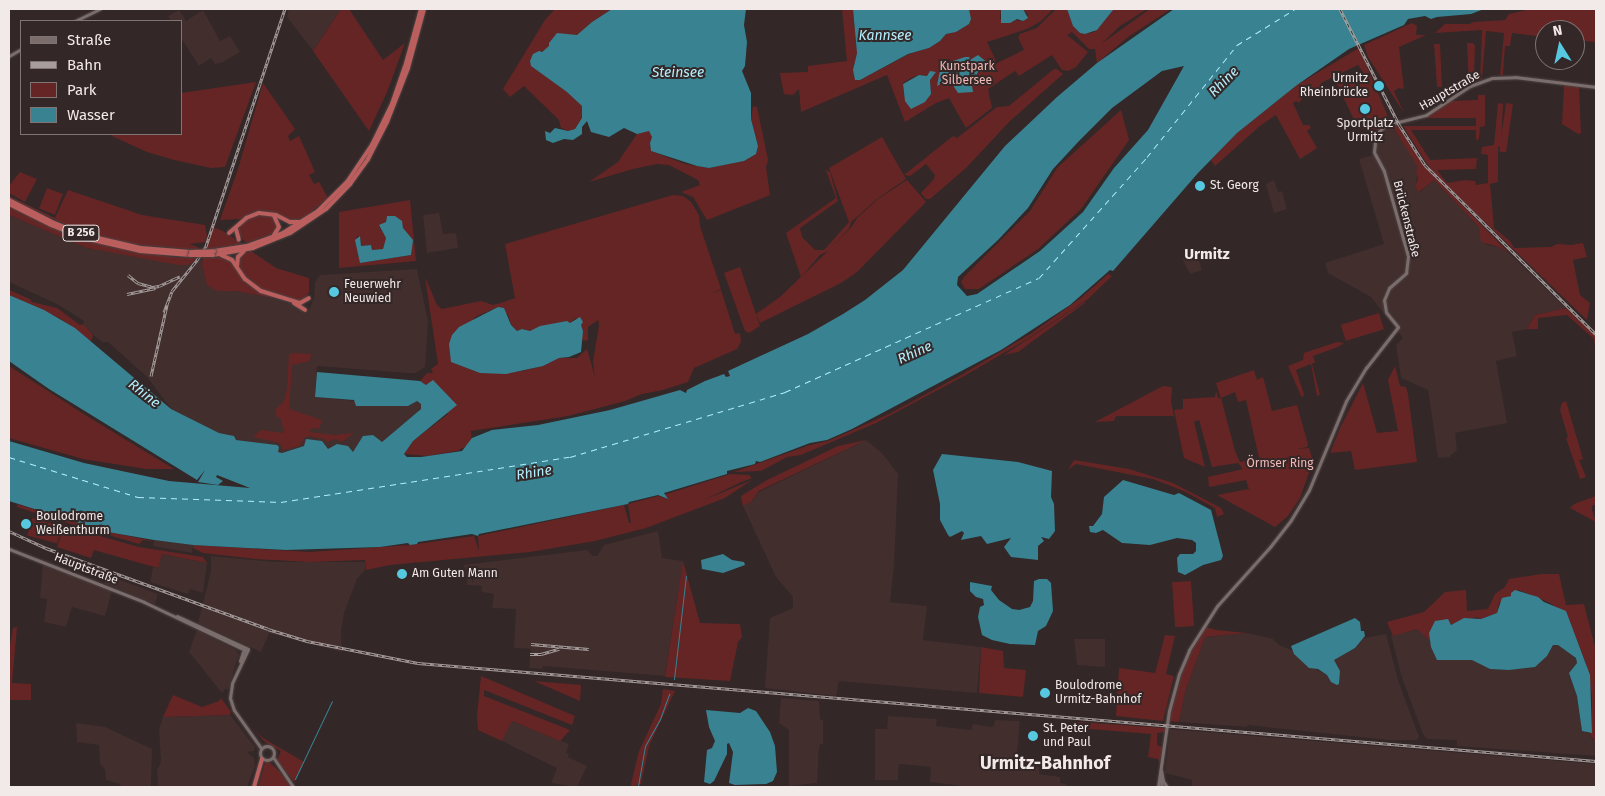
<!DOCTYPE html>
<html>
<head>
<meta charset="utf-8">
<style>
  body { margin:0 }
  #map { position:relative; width:1605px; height:796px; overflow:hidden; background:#332727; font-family:"Fira Sans",sans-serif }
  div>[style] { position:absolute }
  .built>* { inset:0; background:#412e2d }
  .green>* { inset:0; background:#662525; transform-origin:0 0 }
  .water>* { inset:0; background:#388292 }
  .stream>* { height:1px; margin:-0.5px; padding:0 0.5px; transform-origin:0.5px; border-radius:0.5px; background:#388292 }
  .ferry>* { height:1px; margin-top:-0.5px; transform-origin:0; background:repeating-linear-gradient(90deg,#b3effd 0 6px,transparent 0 11px) }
  .roads { filter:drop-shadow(0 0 1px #4e4444) drop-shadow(0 0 1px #4e4444) }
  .secondary>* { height:3px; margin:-1.5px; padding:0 1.5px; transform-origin:1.5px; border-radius:1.5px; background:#7b6d6c }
  .secondary>.ring { margin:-1.5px; padding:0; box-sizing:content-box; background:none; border:3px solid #7b6d6c; border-radius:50% }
  .trunk>* { height:4px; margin:-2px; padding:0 2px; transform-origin:2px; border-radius:2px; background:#ba5e5e }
  .rail>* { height:3px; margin-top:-1.5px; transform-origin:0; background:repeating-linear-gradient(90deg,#332727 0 4px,#a69d9c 0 8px); box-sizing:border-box; border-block:1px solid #a69d9c }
  .bridges { filter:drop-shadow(0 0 1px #4e4444) drop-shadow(0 0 1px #4e4444) }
  .trunk-bridge>* { height:4px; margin:-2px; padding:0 2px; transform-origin:2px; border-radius:2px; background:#ba5e5e }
  .dots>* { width:14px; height:14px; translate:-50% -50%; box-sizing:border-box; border:2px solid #332727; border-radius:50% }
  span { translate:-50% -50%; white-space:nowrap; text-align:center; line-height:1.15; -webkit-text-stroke:4px #332727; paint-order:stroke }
  .shield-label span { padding:1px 4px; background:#332727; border:1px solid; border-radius:4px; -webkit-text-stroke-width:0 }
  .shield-label { font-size:11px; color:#f2eae9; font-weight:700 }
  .park-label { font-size:12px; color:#efb9b6 }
  .poi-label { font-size:12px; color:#f2eae9 }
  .right { translate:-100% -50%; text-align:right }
  .left { translate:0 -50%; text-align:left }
  .street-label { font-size:12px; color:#f2eae9 }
  .water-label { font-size:14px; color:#b3effd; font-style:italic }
  .quarter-label { font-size:15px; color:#f2eae9; font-weight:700 }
  .district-label { font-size:18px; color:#f2eae9; font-weight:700 }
  .frame { position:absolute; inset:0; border:10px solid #f2eae9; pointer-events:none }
  .legend { position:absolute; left:20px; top:20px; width:162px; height:115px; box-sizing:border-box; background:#332727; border:1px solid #7f7575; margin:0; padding:6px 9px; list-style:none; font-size:15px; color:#f2eae9 }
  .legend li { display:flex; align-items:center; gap:10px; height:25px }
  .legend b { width:25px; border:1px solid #7f7575 }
  .north { position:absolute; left:1535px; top:20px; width:50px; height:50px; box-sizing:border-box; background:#332727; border:1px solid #7f7575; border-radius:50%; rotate:350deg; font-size:14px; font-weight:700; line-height:20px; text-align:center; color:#f2eae9 }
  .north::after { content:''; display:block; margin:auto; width:18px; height:22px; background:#56c9e1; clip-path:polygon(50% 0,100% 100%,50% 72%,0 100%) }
</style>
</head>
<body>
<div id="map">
  <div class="built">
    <i style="clip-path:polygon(289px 9px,341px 9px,313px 51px,287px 17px)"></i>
    <i style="clip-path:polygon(179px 10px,186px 21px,203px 10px,220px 41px,230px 36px,240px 52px,223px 62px,215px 64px,211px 58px,199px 66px,181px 38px,181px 21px,171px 21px,168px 16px)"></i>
    <i style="clip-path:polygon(1393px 127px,1419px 167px,1415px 187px,1420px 192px,1434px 180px,1479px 227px,1487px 245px,1499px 247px,1510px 254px,1566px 308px,1535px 315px,1527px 329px,1512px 332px,1517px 356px,1496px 361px,1507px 423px,1455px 433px,1457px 450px,1449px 457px,1438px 458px,1428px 390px,1401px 378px,1396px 345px,1403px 338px,1371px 297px,1328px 273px,1325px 263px,1384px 244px,1359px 159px,1373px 155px,1372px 142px,1376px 132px)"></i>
    <i style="clip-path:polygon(1274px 180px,1278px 192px,1282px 191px,1287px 209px,1274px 213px,1266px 184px)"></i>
    <i style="clip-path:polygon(439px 213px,443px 234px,456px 233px,458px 248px,427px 253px,423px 215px)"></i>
    <i style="clip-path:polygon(9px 215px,87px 248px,188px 265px,196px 259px,203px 259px,202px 265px,207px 284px,217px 291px,236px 291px,277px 299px,309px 310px,314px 298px,315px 282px,320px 275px,417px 269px,428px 321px,425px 367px,416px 373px,407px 373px,317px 366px,315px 397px,408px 406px,417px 401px,421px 404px,421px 409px,382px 442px,353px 453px,304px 446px,282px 453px,278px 452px,277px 445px,236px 440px,234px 436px,219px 433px,171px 409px,147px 377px,108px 342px,102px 342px,83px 326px,84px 321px,59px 305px,9px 282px)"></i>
    <i style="clip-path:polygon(1197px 252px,1202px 270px,1190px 274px,1182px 258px)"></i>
    <i style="clip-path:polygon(866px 440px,883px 454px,898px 474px,894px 566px,890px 602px,927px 606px,923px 640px,981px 647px,977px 693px,839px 681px,836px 696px,765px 688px,770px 618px,793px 608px,793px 597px,776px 577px,743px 506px,751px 502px,759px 492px)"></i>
    <i style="clip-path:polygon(658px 531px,662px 558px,683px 561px,665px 676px,543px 666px,542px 669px,529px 668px,531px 649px,514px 648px,516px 609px,492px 608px,494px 594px,482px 592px,482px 586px,467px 585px,466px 570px,463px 565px,587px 550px,593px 556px,597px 556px,604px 545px)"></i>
    <i style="clip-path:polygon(154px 540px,193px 545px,192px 553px,153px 546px)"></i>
    <i style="clip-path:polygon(162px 554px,207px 563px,203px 593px,190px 589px,188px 594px,150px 582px,153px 567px,158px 568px)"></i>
    <i style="clip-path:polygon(211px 556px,276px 562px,365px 562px,365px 570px,357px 579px,344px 613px,341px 631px,342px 652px,269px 633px,261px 652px,198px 623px,211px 571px)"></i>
    <i style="clip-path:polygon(43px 564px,112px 591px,105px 616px,72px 607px,66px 627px,44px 622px,47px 599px,40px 598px)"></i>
    <i style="clip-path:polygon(107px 575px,158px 594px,155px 604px,104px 583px)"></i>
    <i style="clip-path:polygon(1417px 629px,1431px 642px,1434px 652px,1473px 660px,1490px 669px,1509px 670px,1516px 668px,1547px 656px,1553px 645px,1558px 645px,1568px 652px,1576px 658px,1577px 663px,1569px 673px,1577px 696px,1582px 731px,1589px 733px,1593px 740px,1596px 739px,1596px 756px,1457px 746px,1457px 740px,1427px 739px,1423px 734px,1402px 678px,1391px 636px)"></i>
    <i style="clip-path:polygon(197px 630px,235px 649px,239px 654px,228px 690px,225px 689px,222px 693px,189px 652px)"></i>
    <i style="clip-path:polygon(1247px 633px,1273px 639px,1279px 645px,1294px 651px,1312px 667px,1327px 675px,1331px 682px,1333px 660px,1355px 648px,1364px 638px,1386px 634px,1398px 680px,1419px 737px,1417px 740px,1389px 740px,1247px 725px,1247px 727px,1179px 722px,1185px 692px,1205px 637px)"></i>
    <i style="clip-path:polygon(1074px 639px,1105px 639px,1105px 667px,1077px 665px)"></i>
    <i style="clip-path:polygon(781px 698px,819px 701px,820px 719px,823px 720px,823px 744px,820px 744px,819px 748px,817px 783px,789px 786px,789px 730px,779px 723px)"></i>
    <i style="clip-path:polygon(230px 715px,255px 747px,254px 751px,247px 752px,254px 758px,255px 766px,247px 787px,158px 787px,157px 770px,161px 762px,159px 729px,163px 717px)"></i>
    <i style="clip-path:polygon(888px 716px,937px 719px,936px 726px,971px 730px,973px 724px,991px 727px,994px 726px,995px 720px,1020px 721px,1016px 764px,1039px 767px,1039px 774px,1060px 777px,1060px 783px,1066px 784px,1066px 787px,971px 787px,930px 782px,931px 767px,899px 764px,898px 780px,875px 780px,875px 729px,887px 729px)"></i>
    <i style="clip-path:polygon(511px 721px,569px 744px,566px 753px,569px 754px,568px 757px,587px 766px,577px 787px,551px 783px,557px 768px,502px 741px)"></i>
    <i style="clip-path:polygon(76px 723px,105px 727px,152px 749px,151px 787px,121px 787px,120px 784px,106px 780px,105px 770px,100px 763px,99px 745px,77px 742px)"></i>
    <i style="clip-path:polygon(1170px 729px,1596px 764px,1596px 787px,1192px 787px,1192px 780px,1165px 773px)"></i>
  </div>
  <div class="green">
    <i style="clip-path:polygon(341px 9px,349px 9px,383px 60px,405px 43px,387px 92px,369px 131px,313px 51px)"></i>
    <i style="clip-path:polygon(555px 9px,612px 9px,592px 22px,577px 35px,557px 34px,549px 47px,541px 52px,531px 66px,568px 92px,582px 106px,582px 118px,575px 129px,568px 131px,561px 128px,559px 120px,524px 86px,510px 97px,503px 89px,545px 20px)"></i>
    <i style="clip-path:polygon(evenodd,842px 9px,853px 9px,857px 53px,854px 65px,855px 80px,860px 80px,909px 54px,929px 48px,940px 41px,946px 34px,956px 32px,969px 24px,969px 9px,1001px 9px,1000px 19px,1010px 23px,1015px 20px,1023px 21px,1028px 15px,1023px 9px,1053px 9px,1041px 21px,1027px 29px,987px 42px,997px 63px,1024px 50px,1018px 37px,1020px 34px,1037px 28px,1056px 9px,1067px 9px,1073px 26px,1080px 33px,1085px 34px,1094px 32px,1106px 19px,1112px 9px,1147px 9px,1120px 26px,1101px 44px,1150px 9px,1171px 9px,1128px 37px,1097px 63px,1095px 49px,1089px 49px,1072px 32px,1067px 35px,1088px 52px,1076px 67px,1068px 71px,1062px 70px,1052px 55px,1019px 76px,1015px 71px,988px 89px,992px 108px,966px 128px,949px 98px,936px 103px,905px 122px,887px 75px,801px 112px,799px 89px,793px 95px,784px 94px,780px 73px,808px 72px,808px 66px,847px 61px,842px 9px,936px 72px,930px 80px,931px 94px,921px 103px,904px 95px,903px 83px,911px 78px,919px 75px,927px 76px,936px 72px)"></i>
    <i style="clip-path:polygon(1531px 9px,1596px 9px,1596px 42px,1575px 40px,1575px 30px,1545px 30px,1545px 37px,1512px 33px,1510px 46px,1505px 46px,1503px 75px,1500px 75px,1504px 33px,1486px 31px,1482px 79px,1480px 80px,1482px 30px,1435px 33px,1445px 24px,1470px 24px,1473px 22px,1505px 20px,1509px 14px)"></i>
    <i style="clip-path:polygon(1412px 23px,1417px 26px,1416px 35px,1426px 35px,1399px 47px,1404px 89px,1399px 88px,1394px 91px,1404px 113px,1368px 57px,1364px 45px)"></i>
    <i style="clip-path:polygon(1467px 43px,1473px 43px,1475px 46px,1474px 79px,1477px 81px,1469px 85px)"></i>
    <i style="clip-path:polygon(1434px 44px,1440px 44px,1442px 87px,1437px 87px)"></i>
    <i style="clip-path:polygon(1359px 48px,1389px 119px,1378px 130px,1358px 128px,1337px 84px,1340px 82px,1337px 77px,1347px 72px,1350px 77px,1362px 71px,1358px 65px,1321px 83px,1323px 88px,1306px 93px,1299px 103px,1296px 101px,1293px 103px,1303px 125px,1309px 125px,1311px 128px,1307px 131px,1317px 148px,1300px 159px,1276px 115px,1261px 125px,1215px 166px,1211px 160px,1237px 133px,1297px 85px)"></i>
    <i style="clip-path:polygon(1054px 69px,1057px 69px,1063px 74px,1010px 121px,966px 168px,930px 199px,926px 199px,921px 193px,934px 179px,935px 175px,926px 164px,910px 176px,904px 175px,953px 136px,957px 138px,997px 107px,1009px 106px)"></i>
    <i style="clip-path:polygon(256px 82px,225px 167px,211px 168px,174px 160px,147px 152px,112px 136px,113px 134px,181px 134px,181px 93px)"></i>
    <i style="clip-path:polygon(263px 83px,295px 129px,288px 136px,290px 141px,299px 136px,315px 172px,309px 175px,314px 184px,319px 182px,328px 198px,305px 217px,294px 221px,262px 210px,241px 219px,220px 220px,238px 169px)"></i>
    <i style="clip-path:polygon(1564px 85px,1579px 87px,1581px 133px,1578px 134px,1562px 124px)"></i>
    <i style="clip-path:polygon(1478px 95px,1485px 95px,1485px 126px,1480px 127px,1479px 139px,1476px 140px,1476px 130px,1411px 130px,1430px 160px,1477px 158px,1476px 169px,1437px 170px,1447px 183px,1465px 180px,1475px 181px,1476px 185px,1488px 183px,1488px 155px,1481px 154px,1482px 147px,1494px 145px,1498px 103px,1503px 104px,1501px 146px,1498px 147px,1498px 182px,1490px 184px,1494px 228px,1510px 241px,1514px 248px,1551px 247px,1557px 244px,1571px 245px,1583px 243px,1587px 257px,1573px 260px,1580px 295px,1590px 303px,1587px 320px,1439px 178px,1427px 164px,1403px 126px,1476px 126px,1476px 118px,1421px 118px,1451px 101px,1478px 100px)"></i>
    <i style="left:1506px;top:103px;width:7px;height:49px;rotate:8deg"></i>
    <i style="clip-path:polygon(753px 106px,757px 107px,768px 160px,766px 167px,770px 195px,707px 220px,693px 197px,681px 192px,700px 185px,698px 180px,669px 165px,657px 164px,633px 169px,589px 182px,618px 162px,637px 134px,649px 130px,652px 137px,650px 143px,651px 151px,685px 164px,709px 168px,744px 161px,756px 154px,758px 146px,751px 119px)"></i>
    <i style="clip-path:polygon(1121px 110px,1129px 140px,1081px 209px,1038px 249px,979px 289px,965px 289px,961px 282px,964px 277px,1030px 211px,1057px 168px)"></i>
    <i style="clip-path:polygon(1394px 124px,1398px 126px,1424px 166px,1510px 254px,1499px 247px,1481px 242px,1479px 227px,1434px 180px,1419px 192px,1415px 187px,1418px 178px,1416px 171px,1418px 167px,1393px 127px,1384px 130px)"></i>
    <i style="clip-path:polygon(882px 137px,906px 179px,877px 199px,851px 222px,849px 229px,830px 248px,850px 229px,858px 217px,878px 199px,907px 180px,926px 202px,857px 272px,841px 283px,760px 323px,756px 314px,780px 297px,828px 251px,820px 255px,801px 277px,786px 233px,836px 198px,826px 170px,830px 172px,838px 201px,800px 228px,802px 237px,815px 250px,824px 250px,849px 222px,829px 168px)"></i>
    <i style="clip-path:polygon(20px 172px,37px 179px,25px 202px,9px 193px,9px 186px)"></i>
    <i style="left:47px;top:188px;width:17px;height:22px;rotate:21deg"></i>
    <i style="clip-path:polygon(68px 190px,142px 215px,205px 225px,207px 236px,205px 242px,189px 244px,198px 247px,199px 250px,128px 244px,75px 229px,9px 199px,9px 196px,55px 218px)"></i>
    <i style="clip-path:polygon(evenodd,673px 195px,683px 196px,691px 202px,699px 215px,700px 226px,721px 289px,710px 294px,721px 290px,735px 334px,740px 333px,741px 342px,737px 349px,694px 368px,688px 382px,663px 390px,642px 394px,625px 401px,568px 416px,471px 431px,472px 443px,457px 451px,427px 456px,404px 454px,413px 441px,448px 414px,426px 385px,420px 381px,427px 373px,433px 373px,431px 369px,438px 364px,425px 277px,437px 305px,442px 309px,481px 301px,493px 305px,504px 302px,515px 298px,505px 244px,673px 195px,498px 307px,508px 315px,511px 325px,517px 331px,522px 329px,530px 331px,570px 323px,576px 318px,583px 331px,581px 335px,583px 341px,588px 340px,588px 327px,598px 320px,599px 325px,593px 362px,595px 377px,587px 349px,577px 358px,559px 358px,543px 366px,522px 371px,480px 373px,451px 362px,475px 317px,498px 307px)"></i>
    <i style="clip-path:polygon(evenodd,410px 200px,416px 261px,339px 268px,339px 212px,410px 200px,387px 216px,397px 219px,403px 228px,411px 255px,360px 263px,357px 236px,360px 236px,361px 246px,371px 245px,372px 250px,383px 249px,386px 238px,379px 226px,386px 222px,387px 216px)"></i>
    <i style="clip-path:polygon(9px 205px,126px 250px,173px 257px,198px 258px,188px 265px,179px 265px,87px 248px,9px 215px)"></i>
    <i style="clip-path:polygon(261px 215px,274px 217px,278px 228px,273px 234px,246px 243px,238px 234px,239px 226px,251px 217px)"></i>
    <i style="clip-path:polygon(213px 227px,223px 231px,242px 244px,205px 250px)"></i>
    <i style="clip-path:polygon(251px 251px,276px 268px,309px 278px,309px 292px,305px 300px,302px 302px,261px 289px,248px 280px,239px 268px,239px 258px,244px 253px)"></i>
    <i style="clip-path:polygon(221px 257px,230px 260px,250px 285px,277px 299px,236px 291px,217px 291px,207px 285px,202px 265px,203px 258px)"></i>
    <i style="clip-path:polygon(740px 267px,760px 326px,749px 333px,745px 331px,724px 273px)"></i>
    <i style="clip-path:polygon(1108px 274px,1112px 276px,1088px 299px,1024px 341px,966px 375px,876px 423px,801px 455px,787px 457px,761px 471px,734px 472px,810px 445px,828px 441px,889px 414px,963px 374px,1032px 333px,1082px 297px)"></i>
    <i style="clip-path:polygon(9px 290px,30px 299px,32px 302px,57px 308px,80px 325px,83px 324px,93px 335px,91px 341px,59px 318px,9px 295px)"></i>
    <i style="clip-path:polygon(1084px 302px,1086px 302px,1018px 352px,1004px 355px)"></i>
    <i style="clip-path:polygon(1566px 308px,1596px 336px,1596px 353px,1594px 339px,1567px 315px,1538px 318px,1538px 329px,1527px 329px,1535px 315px)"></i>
    <i style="left:1379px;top:313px;width:17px;height:40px;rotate:73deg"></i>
    <i style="clip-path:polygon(1337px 342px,1344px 343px,1338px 347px,1313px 356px,1315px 362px,1312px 364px,1320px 395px,1317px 396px,1311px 364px,1296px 370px,1304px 394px,1303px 397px,1301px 396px,1288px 366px,1303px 360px,1304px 353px)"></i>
    <i style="clip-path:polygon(294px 353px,311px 354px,310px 361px,292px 365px,289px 409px,322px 420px,319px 429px,314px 428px,309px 430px,310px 432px,334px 435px,354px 433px,342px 442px,336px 439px,327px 442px,324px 439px,309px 436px,304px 438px,300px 446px,283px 450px,280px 443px,253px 437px,261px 430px,284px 433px,281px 419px,276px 416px,275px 410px,284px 401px,287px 389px,289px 354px)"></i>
    <i style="clip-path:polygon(9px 366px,90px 418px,174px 469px,146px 469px,83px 459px,9px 438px)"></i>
    <i style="clip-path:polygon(1395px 366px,1400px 386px,1406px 387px,1408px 394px,1417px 462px,1355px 470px,1351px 451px,1330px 453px,1340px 428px,1363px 383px,1377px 433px,1398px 431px,1388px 380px)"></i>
    <i style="clip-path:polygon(evenodd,1254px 370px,1257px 380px,1263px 377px,1272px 411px,1297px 405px,1308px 444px,1307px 447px,1296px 449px,1309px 448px,1313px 461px,1300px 498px,1288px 516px,1275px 527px,1217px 495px,1249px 489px,1246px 480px,1209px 487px,1208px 477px,1243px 469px,1238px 463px,1212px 467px,1199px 420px,1194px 422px,1205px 467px,1184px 458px,1174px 410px,1183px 409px,1183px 399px,1215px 397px,1216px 391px,1218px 398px,1221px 398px,1216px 383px,1254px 370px,1235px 392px,1238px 402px,1246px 400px,1259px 458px,1240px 462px,1235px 451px,1221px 398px,1235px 392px)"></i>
    <i style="clip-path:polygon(1163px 386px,1172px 387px,1171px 402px,1174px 416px,1116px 416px,1114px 421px,1095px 422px)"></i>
    <i style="clip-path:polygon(1566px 401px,1583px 459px,1579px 460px,1586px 477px,1580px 479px,1566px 438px,1568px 437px,1560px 410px,1562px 403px)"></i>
    <i style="clip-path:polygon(866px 440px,759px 491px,751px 502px,743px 506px,741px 496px,767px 480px,838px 446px)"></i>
    <i style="clip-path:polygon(1074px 460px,1129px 469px,1173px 483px,1221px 508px,1224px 514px,1217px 517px,1215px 508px,1186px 492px,1153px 479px,1076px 464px,1068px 470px)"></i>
    <i style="clip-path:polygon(730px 474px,749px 475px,752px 478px,739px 483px,704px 500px,752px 480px,725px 498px,646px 528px,595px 541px,530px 552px,390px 565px,366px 570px,365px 560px,310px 562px,255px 559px,203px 553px,193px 548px,193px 545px,310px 552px,410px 545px,474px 536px,479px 551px,478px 536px,624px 505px,629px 523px,631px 523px,628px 504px,658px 496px,668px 499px,664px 495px)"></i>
    <i style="clip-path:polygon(1595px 490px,1596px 490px,1596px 504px,1592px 506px,1592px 510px,1596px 522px,1570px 508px,1574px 504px,1596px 496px)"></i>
    <i style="clip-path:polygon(17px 504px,108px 532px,154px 541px,143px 540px,139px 544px,47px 517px,17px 507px)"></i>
    <i style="left:32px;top:518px;width:31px;height:18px;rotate:15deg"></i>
    <i style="clip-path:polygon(64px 526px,139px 547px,203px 557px,207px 563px,162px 554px,158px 568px,94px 550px,91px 558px,57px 547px)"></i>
    <i style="clip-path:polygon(683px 561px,700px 623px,740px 624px,742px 637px,738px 642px,730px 681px,665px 677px)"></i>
    <i style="clip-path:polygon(1541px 574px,1559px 574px,1566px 605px,1584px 604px,1596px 651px,1596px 739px,1594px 740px,1589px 733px,1592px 732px,1592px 696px,1586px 663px,1564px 610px,1561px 610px,1550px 603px,1519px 590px,1499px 603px,1497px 613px,1481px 619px,1476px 617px,1450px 625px,1435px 624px,1429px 633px,1431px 642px,1417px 629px,1393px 636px,1387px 622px,1424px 612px,1445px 592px,1466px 590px,1467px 611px,1488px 609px,1495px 594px,1505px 587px,1509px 579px)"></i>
    <i style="left:1191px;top:581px;width:45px;height:19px;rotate:86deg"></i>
    <i style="clip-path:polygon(17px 627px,12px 683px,31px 684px,31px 700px,9px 700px,9px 651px,13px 628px)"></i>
    <i style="clip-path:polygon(1206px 627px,1216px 630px,1247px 633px,1205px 637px,1185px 692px,1179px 722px,1169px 721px,1185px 663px)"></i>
    <i style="clip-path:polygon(1165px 635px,1175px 636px,1166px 674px,1174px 676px,1163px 721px,1116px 716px,1119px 668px,1155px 673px)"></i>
    <i style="clip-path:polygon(981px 647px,1003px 651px,1004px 668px,1026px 670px,1023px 697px,979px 693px)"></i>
    <i style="clip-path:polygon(481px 676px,575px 716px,572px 725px,484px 690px,484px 696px,570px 730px,560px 741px,512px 721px,502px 741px,478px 730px,477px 716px)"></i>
    <i style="clip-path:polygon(534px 681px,581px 685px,580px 701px)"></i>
    <i style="clip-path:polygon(663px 689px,675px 691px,649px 746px,641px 784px,632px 787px,631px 784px,639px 751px,661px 704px)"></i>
    <i style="clip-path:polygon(173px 695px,202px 707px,219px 701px,221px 698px,231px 712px,230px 715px,163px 717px)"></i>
    <i style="clip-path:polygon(1078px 722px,1166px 728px,1165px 732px,1157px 733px,1157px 745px,1162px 747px,1160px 763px,1158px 759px,1148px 757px,1151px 734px,1078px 728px)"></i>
    <i style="clip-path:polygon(253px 729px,263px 738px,304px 762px,294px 782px,277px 760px,281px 751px,265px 742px)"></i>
    <i style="clip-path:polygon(268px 761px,279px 771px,291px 787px,258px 787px,265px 763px)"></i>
  </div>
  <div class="water">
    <i style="clip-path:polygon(612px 9px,746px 9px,744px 25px,747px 42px,745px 66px,742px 71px,751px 93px,751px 119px,758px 146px,756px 154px,744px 161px,709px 168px,697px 166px,651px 151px,650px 143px,652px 137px,649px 131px,637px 134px,624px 128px,609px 137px,591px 132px,587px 121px,582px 127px,582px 134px,573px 140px,564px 139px,553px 143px,546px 140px,545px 131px,550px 133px,555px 128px,568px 131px,575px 129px,582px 118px,582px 106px,567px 92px,531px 66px,530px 61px,533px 54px,539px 51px,542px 52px,549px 46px,549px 43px,557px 33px,577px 35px,592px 22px)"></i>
    <i style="clip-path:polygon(853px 9px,969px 9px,971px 19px,969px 24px,956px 32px,946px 34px,940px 41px,929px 48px,908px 54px,860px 80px,855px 80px,853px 70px,857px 53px)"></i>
    <i style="clip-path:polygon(1001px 9px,1023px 9px,1028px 18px,1023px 21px,1017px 19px,1010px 23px,1001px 23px)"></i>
    <i style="clip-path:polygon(1067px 9px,1112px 9px,1113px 10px,1097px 30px,1085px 34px,1080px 33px,1073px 26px)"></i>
    <i style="clip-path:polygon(evenodd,1174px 9px,1484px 9px,1471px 14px,1437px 17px,1431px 19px,1425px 16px,1408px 19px,1404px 25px,1349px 49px,1297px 85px,1237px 133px,1198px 173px,1113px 271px,1110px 270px,1070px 305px,1001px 350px,852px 429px,827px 440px,810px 443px,760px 462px,756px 461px,755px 464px,727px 471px,727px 474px,664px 493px,668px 499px,658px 495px,629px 502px,628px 504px,479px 534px,478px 536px,472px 534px,418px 542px,417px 544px,410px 545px,408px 543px,380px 547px,286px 550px,193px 545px,154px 540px,108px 532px,9px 501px,9px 441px,84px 463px,169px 481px,250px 488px,217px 475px,216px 477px,223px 481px,218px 485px,198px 482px,205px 470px,197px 480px,49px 389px,9px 361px,9px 295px,44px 310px,75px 328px,171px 409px,219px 433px,234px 436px,236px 440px,277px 445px,279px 447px,278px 452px,282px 453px,304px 446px,306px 439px,322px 441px,328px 449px,337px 444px,348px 446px,353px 452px,363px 436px,373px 435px,382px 442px,421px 409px,421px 404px,417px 401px,408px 406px,356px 406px,354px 400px,315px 397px,317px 372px,420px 381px,426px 385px,433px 380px,457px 405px,413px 441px,404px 454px,407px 457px,421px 457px,462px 451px,472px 438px,492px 430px,538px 425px,610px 410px,680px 390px,686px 393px,687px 390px,705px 381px,724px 374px,726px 377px,730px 376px,728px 371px,808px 334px,843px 314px,865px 300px,903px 270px,1005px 146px,1057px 97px,1097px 63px,1174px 9px,1184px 66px,1148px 130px,1114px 168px,1083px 212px,1040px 251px,977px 294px,967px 296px,957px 285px,958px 277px,998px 240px,1028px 208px,1053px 169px,1079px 141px,1112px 108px,1162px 71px,1184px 66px)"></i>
    <i style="clip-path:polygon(978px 55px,989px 64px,989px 72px,978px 72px,975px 77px,979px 84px,972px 86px,973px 92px,958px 93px,954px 87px,955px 80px,952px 77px,937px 86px,940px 70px,944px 64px,965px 57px,969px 57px,970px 60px)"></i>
    <i style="clip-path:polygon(930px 71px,936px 72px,930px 80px,931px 94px,925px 102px,911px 109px,905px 101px,903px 84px,919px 75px,927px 76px)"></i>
    <i style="clip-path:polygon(387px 216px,395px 216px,402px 221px,403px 228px,413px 240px,411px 255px,360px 263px,355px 240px,360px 236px,361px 246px,371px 245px,372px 250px,383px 249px,386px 238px,379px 225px,386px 222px)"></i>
    <i style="clip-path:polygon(498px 307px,504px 308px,511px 325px,517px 331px,522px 329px,530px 331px,540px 326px,567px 321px,570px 323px,580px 317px,583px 322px,581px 325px,583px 331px,581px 352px,569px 357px,559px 358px,543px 366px,506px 374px,480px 373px,451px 362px,449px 344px,452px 335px,459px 327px)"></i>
    <i style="clip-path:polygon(942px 454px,1018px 462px,1052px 471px,1051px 497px,1054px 504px,1055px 531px,1049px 539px,1041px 537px,1044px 541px,1038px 546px,1038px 560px,1011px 557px,1004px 547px,1011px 538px,987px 544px,981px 536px,961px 540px,964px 533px,962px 531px,950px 537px,948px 535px,940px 520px,940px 504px,933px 470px)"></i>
    <i style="clip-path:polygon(1123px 480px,1174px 495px,1179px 493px,1211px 510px,1223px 556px,1221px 560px,1203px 565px,1185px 575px,1178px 572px,1177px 558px,1180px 554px,1193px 554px,1196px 551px,1196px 543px,1192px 540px,1177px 538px,1150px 545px,1122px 543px,1103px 530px,1096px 533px,1090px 532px,1089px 526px,1093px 526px,1102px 514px,1104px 497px)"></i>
    <i style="clip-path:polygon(723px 554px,732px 560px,744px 562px,745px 565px,723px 573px,702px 569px,701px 560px)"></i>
    <i style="clip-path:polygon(1039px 579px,1047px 579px,1051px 583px,1053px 611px,1046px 626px,1038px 631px,1035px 645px,1010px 644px,992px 640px,982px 635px,978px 617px,980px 607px,984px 605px,983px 599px,976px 597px,970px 591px,970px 582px,992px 586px,991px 590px,999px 600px,1012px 609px,1019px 610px,1030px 607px,1033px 601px,1034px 581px)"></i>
    <i style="clip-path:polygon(1515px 590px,1538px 597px,1544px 602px,1566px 611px,1590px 675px,1592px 733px,1582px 731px,1577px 696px,1569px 673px,1577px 663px,1576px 658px,1558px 645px,1553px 645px,1547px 656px,1535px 667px,1509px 670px,1490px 669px,1472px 660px,1437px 660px,1431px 647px,1429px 633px,1435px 621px,1448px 619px,1451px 625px,1464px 618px,1481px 619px,1497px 613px,1502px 598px,1511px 596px,1511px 593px)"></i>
    <i style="clip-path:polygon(1355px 618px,1360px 622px,1361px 631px,1364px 631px,1365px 636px,1355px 648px,1334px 660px,1340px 671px,1339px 684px,1337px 685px,1331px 682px,1327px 675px,1318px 669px,1309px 668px,1294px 654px,1291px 646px)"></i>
    <i style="clip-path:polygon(748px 708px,756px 711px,770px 732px,775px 746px,777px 772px,773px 781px,766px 784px,735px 785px,729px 783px,733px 752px,729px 743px,727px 744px,727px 754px,714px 781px,710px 784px,704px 782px,707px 750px,712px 748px,715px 741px,709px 727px,706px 710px,740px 713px)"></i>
  </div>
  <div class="stream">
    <i style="left:674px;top:679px;width:104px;rotate:-83.4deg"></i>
    <i style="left:295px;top:779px;width:86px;rotate:-64.6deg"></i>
    <i style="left:638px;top:786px;width:41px;rotate:-80.1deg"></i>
    <i style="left:645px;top:746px;width:31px;rotate:-61deg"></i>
    <i style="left:660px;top:719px;width:27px;rotate:-70deg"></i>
  </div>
  <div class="ferry">
    <i style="left:9px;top:457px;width:135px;rotate:17.2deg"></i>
    <i style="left:138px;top:497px;width:143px;rotate:2deg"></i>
    <i style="left:281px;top:502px;width:292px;rotate:-8.9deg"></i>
    <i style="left:570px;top:457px;width:225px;rotate:-16.8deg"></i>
    <i style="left:785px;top:392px;width:278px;rotate:-24.2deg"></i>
    <i style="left:1039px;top:278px;width:162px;rotate:-48.2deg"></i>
    <i style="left:1147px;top:157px;width:144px;rotate:-51.2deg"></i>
    <i style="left:1237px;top:45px;width:68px;rotate:-31.8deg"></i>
  </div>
  <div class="roads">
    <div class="secondary">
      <i style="left:75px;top:21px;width:28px;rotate:-26deg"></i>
      <i style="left:9px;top:56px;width:14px;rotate:-30deg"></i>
      <i style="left:9px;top:549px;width:145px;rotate:21.4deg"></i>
      <i style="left:144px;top:602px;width:114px;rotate:25.4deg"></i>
      <i style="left:177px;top:616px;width:78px;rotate:24.9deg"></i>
      <i style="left:248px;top:649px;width:38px;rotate:115deg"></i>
      <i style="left:232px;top:684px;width:14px;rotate:98deg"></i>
      <i style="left:230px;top:698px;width:13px;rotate:72deg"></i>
      <i style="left:234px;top:710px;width:47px;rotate:54.6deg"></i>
      <i style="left:240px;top:661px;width:9px;rotate:-72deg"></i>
      <i style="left:243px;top:652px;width:4px;rotate:-45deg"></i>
      <i class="ring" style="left:260px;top:746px;width:11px;height:11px"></i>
      <i style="left:273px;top:757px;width:36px;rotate:56deg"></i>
      <i style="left:1161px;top:770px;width:11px;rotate:80deg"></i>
      <i style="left:1163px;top:781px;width:7px;rotate:56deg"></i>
      <i style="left:1160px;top:777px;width:10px;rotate:79deg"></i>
      <i style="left:1158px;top:787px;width:77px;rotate:-81.8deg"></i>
      <i style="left:1169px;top:711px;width:38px;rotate:-75deg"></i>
      <i style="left:1179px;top:674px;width:26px;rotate:-67deg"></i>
      <i style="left:1189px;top:650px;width:52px;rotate:-57.5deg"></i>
      <i style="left:1217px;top:606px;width:79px;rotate:-48.1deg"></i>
      <i style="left:1270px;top:547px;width:34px;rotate:-52deg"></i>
      <i style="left:1291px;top:520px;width:35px;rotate:-59deg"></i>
      <i style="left:1309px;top:490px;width:96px;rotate:-67.4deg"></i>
      <i style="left:1346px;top:401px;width:39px;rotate:-59deg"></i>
      <i style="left:1366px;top:368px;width:52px;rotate:-52deg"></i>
      <i style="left:1398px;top:327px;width:19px;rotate:-129deg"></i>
      <i style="left:1386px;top:312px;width:12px;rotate:-99deg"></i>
      <i style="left:1384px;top:300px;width:13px;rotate:-67deg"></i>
      <i style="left:1389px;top:288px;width:23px;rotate:-41deg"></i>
      <i style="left:1406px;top:273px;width:17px;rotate:-83deg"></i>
      <i style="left:1408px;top:256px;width:88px;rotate:-105.8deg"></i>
      <i style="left:1384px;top:171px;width:21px;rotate:-118deg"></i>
      <i style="left:1374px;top:152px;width:18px;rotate:-84deg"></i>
      <i style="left:1376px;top:134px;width:13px;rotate:-42deg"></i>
      <i style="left:1386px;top:125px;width:41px;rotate:-14deg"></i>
      <i style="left:1426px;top:115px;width:53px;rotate:-33.4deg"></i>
      <i style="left:1470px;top:86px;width:23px;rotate:-20deg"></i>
      <i style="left:1492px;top:78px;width:23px;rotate:-2deg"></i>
      <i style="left:1515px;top:77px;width:82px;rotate:7deg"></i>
    </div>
    <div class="trunk">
      <i style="left:9px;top:200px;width:48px;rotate:27.1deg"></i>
      <i style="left:52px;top:222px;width:35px;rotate:22deg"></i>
      <i style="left:85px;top:235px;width:57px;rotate:13.1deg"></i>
      <i style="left:141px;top:248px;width:50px;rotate:4.6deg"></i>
      <i style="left:9px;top:204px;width:47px;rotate:26.6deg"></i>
      <i style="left:51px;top:225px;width:35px;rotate:22deg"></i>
      <i style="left:84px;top:238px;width:57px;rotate:13.1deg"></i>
      <i style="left:140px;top:251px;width:50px;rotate:4.6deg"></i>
      <i style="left:236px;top:229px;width:11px;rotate:75deg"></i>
      <i style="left:229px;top:233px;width:23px;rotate:-41deg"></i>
      <i style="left:246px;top:218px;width:14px;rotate:-21deg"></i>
      <i style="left:259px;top:213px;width:17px;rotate:7deg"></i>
      <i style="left:276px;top:215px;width:16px;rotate:27deg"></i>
      <i style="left:290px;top:222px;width:11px"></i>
      <i style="left:274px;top:235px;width:9px;rotate:-58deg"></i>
      <i style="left:279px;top:227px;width:12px;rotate:-114deg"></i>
      <i style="left:214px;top:251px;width:36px;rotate:-9deg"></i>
      <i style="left:250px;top:245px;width:35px;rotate:-20deg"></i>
      <i style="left:283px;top:233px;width:41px;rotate:-32.2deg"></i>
      <i style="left:318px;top:211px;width:41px;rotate:-45deg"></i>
      <i style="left:347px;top:182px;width:45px;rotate:-56deg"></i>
      <i style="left:372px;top:145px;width:46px;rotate:-64deg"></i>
      <i style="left:392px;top:104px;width:39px;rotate:-71deg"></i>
      <i style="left:405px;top:67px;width:60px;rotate:-74.6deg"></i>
      <i style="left:213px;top:255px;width:41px;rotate:-9.9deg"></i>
      <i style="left:253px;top:248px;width:40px;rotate:-22deg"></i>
      <i style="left:290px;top:233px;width:43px;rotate:-33.7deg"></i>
      <i style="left:326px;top:209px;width:35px;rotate:-46deg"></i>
      <i style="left:350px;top:184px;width:31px;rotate:-54deg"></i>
      <i style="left:368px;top:159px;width:42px;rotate:-62.8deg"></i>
      <i style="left:387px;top:122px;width:58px;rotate:-68.7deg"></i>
      <i style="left:408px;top:68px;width:61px;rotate:-74.8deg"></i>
      <i style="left:221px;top:255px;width:12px;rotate:24deg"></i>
      <i style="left:232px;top:260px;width:23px;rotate:56deg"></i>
      <i style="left:245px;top:279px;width:20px;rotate:37deg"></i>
      <i style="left:261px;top:291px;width:41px;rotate:17.1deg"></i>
      <i style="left:300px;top:303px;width:10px;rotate:-29deg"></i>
      <i style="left:237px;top:266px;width:9px;rotate:-84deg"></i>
      <i style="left:238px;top:257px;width:8px;rotate:-45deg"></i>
      <i style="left:294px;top:303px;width:13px;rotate:32deg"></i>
      <i style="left:254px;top:787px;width:29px;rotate:-74deg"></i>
    </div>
  </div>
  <div class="rail">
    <i style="left:1340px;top:9px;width:131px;rotate:62.9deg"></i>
    <i style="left:1400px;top:126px;width:46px;rotate:57.3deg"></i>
    <i style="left:1425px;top:165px;width:240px;rotate:44.7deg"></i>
    <i style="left:128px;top:275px;width:13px;rotate:39deg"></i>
    <i style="left:138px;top:283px;width:16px;rotate:15deg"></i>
    <i style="left:153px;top:287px;width:6px;rotate:-9deg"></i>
    <i style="left:159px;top:286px;width:23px;rotate:-25deg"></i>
    <i style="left:127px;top:294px;width:29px;rotate:-12deg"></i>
    <i style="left:164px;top:312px;width:22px;rotate:-69deg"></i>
    <i style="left:172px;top:291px;width:40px;rotate:-51deg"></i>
    <i style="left:197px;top:260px;width:17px;rotate:-57deg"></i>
    <i style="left:206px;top:246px;width:250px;rotate:-71.6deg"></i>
    <i style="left:151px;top:376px;width:73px;rotate:-77.3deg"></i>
    <i style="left:9px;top:531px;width:41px;rotate:24.7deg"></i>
    <i style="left:46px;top:548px;width:236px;rotate:20deg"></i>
    <i style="left:268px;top:629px;width:41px;rotate:17.1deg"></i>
    <i style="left:307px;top:641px;width:113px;rotate:11.2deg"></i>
    <i style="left:418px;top:663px;width:1182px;rotate:4.76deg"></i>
    <i style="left:531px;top:644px;width:58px;rotate:4.9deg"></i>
    <i style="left:530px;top:654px;width:11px"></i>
    <i style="left:541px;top:654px;width:19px;rotate:-16deg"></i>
  </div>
  <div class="bridges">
    <div class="trunk-bridge">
      <i style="left:191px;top:252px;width:23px;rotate:-2deg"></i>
      <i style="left:190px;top:255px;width:23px"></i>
    </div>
  </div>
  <div class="dots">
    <i style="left:1379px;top:86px;background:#56c9e1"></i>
    <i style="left:1365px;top:109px;background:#56c9e1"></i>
    <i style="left:1200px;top:186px;background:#56c9e1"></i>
    <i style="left:334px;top:292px;background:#56c9e1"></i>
    <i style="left:26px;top:524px;background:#56c9e1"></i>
    <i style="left:402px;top:574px;background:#56c9e1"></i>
    <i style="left:1045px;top:693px;background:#56c9e1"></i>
    <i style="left:1033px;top:736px;background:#56c9e1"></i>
  </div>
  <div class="shield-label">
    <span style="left:81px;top:233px">B 256</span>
  </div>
  <div class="park-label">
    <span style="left:967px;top:74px">Kunstpark<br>Silbersee</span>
    <span style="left:1280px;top:464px">Örmser Ring</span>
  </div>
  <div class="poi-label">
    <span class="right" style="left:1368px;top:86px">Urmitz<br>Rheinbrücke</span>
    <span style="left:1365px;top:131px">Sportplatz<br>Urmitz</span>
    <span class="left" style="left:1210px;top:186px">St. Georg</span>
    <span class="left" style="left:344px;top:292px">Feuerwehr<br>Neuwied</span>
    <span class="left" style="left:36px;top:524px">Boulodrome<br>Weißenthurm</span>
    <span class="left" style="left:412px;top:574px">Am Guten Mann</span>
    <span class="left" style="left:1055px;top:693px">Boulodrome<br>Urmitz-Bahnhof</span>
    <span class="left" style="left:1043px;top:736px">St. Peter<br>und Paul</span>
  </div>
  <div class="street-label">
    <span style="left:1450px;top:91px;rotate:-30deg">Hauptstraße</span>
    <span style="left:1406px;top:219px;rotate:76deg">Brückenstraße</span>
    <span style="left:86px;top:569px;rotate:21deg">Hauptstraße</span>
  </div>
  <div class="water-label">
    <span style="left:885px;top:36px">Kannsee</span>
    <span style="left:678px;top:73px">Steinsee</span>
    <span style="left:1224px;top:82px;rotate:-45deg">Rhine</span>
    <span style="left:915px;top:353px;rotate:-24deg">Rhine</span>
    <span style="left:144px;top:394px;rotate:38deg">Rhine</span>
    <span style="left:534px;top:473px;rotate:-9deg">Rhine</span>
  </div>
  <div class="quarter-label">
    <span style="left:1207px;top:255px">Urmitz</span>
  </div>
  <div class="district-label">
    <span style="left:1045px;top:763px">Urmitz-Bahnhof</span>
  </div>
  <div class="frame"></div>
  <ul class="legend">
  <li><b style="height:6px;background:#7b6d6c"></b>Straße</li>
  <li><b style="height:6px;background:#a69d9c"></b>Bahn</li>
  <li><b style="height:14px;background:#662525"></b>Park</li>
  <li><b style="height:14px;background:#388292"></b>Wasser</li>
  </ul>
  <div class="north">N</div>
</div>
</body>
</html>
